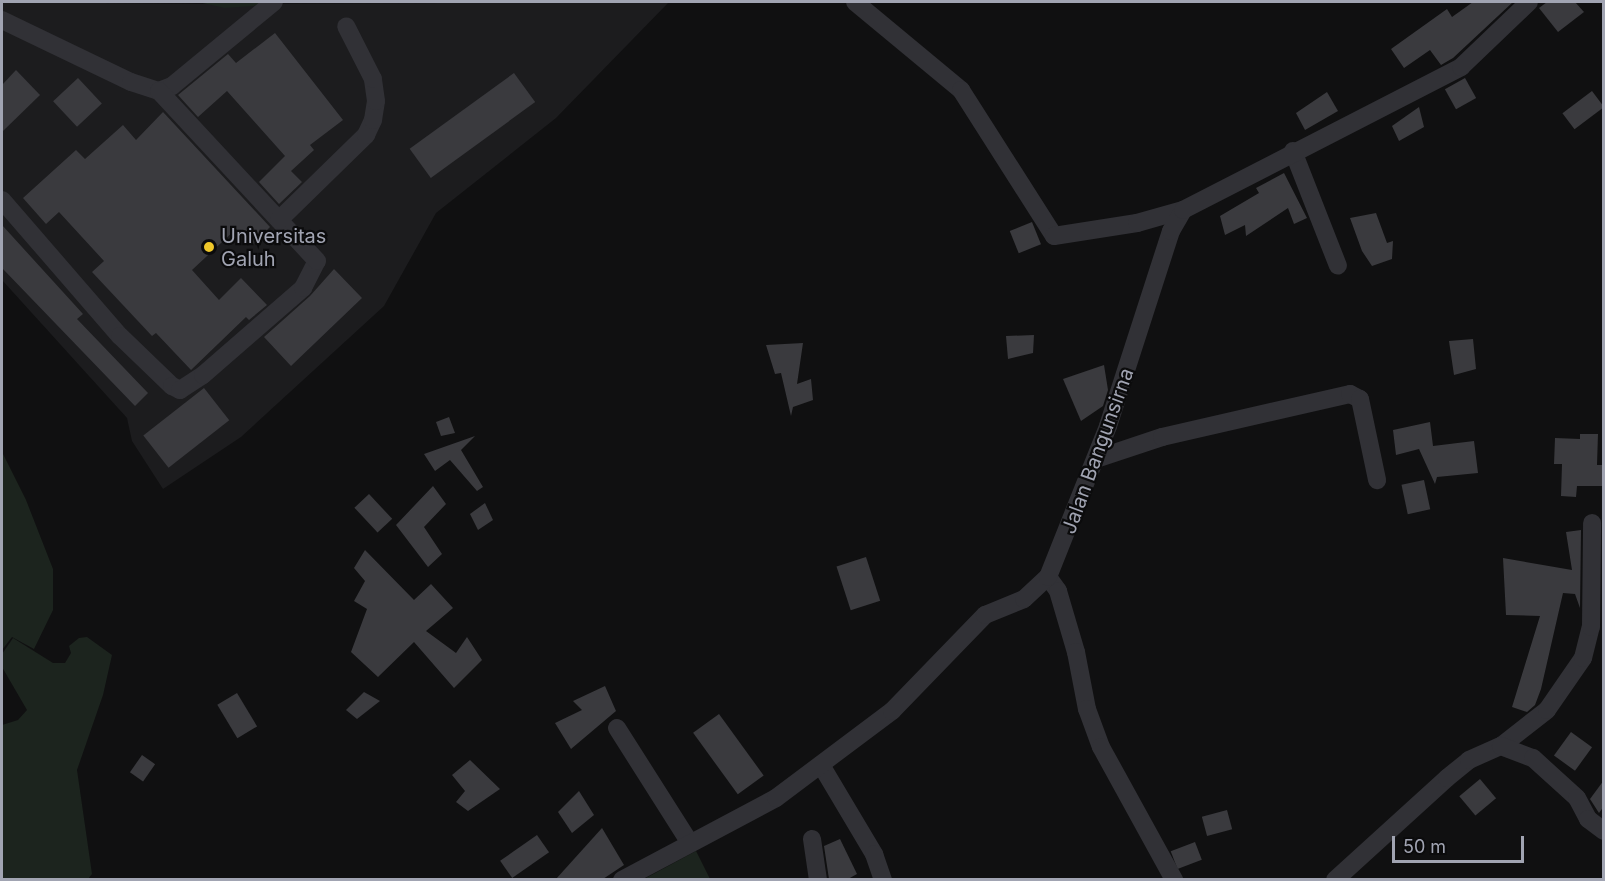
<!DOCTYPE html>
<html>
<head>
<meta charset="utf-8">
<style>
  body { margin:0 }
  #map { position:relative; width:1605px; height:881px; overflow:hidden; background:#101011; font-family:Inter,sans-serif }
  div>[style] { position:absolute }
  .built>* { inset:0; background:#1c1c1e }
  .green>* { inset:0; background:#1c241e }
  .building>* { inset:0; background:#3a3a3e; transform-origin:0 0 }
  .minor>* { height:18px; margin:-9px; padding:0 9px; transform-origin:9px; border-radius:9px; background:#313136 }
  .dots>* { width:16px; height:16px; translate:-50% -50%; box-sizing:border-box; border:3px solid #0b0b0c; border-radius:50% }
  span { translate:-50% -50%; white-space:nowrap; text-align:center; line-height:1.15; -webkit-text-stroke:4.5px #0b0b0c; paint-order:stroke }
  .poi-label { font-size:20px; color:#a1a4b2 }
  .left { translate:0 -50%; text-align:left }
  .street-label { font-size:20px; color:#a1a4b2 }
  .frame { position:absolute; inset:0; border:3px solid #a1a4b2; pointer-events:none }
  .scale { position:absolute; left:1392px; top:836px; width:132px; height:27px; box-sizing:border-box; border:3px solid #a1a4b2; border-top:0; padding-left:8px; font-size:18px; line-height:21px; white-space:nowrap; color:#a1a4b2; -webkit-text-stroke:4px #0b0b0c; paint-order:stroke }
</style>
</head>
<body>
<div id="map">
  <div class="built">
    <i style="clip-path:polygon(2px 2px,203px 4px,669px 2px,556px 118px,436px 213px,384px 306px,241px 437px,163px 489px,132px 441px,127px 418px,2px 280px)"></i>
  </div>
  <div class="green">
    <i style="clip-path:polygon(198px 2px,263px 2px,254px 6px,225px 8px)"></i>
    <i style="clip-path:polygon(2px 452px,26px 500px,53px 569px,53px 610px,34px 649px,12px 637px,2px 650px)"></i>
    <i style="clip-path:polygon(87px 637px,112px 655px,103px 695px,77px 770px,92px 874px,88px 879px,2px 879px,2px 725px,18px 720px,27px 710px,2px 667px,2px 654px,13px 638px,53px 663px,65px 663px,71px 653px,69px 646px,79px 638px)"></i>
    <i style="clip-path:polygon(696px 851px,710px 879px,644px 879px)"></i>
  </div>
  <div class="building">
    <i style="clip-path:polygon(1473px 2px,1513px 2px,1453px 58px,1441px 65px,1430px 50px,1404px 68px,1391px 49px,1447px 9px,1452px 17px)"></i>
    <i style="clip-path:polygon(1547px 2px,1575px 2px,1584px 12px,1558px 32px,1539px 8px)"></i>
    <i style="clip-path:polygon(275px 33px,343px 120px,310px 145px,314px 150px,291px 171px,302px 182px,279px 204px,259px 182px,285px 156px,227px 91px,198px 117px,178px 95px,228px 54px,236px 63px)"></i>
    <i style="clip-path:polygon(16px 70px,40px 95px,2px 132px,2px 85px)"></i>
    <i style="left:514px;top:73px;width:36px;height:129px;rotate:54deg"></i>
    <i style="left:78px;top:78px;width:35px;height:34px;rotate:47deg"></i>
    <i style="left:1465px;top:78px;width:23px;height:23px;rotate:61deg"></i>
    <i style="left:1592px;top:91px;width:20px;height:37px;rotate:53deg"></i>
    <i style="clip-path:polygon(1327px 92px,1338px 111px,1305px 130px,1296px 113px)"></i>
    <i style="clip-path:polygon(1419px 107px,1424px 127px,1399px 141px,1392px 126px)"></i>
    <i style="clip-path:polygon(163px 112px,270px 227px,252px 245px,236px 229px,192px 270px,219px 300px,241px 278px,267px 305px,249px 320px,246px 317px,191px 370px,156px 333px,152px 336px,92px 272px,104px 261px,59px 212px,46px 224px,23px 198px,76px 150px,85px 159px,123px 125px,136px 140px)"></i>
    <i style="clip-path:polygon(1284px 173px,1307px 218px,1294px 224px,1288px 208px,1246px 236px,1245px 225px,1225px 235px,1220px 216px,1259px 193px,1256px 188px)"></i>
    <i style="clip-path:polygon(1376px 213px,1387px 243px,1393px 241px,1392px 259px,1372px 266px,1362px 251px,1350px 218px)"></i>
    <i style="left:1032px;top:222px;width:24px;height:24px;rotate:68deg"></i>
    <i style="clip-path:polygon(2px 225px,83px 314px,77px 319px,148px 393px,135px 406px,2px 268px)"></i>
    <i style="clip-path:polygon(334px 269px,362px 298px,291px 366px,264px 337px,310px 296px)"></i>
    <i style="clip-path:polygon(1034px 335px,1033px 353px,1008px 359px,1006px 336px)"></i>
    <i style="clip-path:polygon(1473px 339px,1476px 369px,1454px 375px,1449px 341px)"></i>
    <i style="clip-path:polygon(803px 343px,797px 384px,811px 379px,813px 400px,793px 407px,791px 416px,781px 373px,775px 374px,766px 345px)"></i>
    <i style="clip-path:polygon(1104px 365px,1108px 390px,1103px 406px,1081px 421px,1063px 379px)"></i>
    <i style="left:204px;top:388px;width:41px;height:77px;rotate:52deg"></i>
    <i style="clip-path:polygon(449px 417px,455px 433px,441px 436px,436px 422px)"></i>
    <i style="clip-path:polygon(1430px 422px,1433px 446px,1474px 441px,1478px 473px,1437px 477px,1435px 484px,1419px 449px,1396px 455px,1393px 430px)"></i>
    <i style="clip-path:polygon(1580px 434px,1598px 434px,1597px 465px,1604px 465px,1604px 486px,1577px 486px,1576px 497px,1561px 496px,1562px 464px,1554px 464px,1555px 438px,1580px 439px)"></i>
    <i style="clip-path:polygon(475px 436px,461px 450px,483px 487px,477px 491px,450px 460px,435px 471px,424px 454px)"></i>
    <i style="left:1424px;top:480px;width:30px;height:23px;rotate:78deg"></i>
    <i style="clip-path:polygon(433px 486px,446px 504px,424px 527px,442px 554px,428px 567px,396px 525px)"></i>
    <i style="left:369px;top:494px;width:34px;height:20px;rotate:47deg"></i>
    <i style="clip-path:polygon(485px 503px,493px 520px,478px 530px,470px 514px)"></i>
    <i style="clip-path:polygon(1581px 530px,1580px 608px,1575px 594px,1563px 593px,1541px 689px,1535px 705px,1527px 712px,1512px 707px,1540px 616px,1506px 615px,1503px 558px,1572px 570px,1566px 532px)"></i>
    <i style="clip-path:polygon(365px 550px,414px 600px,431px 584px,453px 608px,426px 631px,456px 653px,467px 637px,482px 660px,454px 688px,414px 642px,378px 677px,351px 652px,367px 609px,354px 601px,365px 581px,354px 568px)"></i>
    <i style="left:866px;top:557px;width:46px;height:31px;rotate:72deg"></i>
    <i style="clip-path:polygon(605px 686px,616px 711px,571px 749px,555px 723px,582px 710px,573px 701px)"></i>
    <i style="clip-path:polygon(364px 692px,380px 701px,357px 719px,346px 710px)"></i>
    <i style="left:237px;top:693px;width:39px;height:23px;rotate:59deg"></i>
    <i style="left:719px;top:714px;width:76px;height:32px;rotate:54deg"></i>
    <i style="left:1571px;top:732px;width:26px;height:29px;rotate:36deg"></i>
    <i style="left:142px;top:755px;width:16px;height:21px;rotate:35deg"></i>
    <i style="clip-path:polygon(470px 760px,500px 789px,468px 811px,456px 802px,465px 791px,452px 775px)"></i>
    <i style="left:1480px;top:779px;width:25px;height:27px;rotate:50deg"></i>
    <i style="clip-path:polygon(1604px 780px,1604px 806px,1599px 813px,1590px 799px)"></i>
    <i style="clip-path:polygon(579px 791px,594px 815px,572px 833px,558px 812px)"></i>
    <i style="left:1227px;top:810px;width:20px;height:26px;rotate:75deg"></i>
    <i style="clip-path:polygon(602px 828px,624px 865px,603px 879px,556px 879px)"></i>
    <i style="left:537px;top:835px;width:21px;height:45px;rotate:55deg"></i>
    <i style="clip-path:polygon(840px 839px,857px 874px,848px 879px,829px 879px,824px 846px)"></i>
    <i style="left:1195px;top:842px;width:19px;height:26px;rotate:69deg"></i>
  </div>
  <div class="minor">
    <i style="left:855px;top:2px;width:138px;rotate:39.7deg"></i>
    <i style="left:961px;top:90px;width:173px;rotate:57.5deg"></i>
    <i style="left:1054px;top:236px;width:84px;rotate:-8.9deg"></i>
    <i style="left:1137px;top:223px;width:48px;rotate:-15.8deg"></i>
    <i style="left:2px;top:20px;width:143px;rotate:25.7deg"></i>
    <i style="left:131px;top:82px;width:29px;rotate:18deg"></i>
    <i style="left:159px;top:91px;width:14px;rotate:-21deg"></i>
    <i style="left:172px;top:86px;width:132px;rotate:-39.5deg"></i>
    <i style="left:1293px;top:151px;width:123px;rotate:68.6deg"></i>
    <i style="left:2px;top:200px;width:180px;rotate:49.1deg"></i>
    <i style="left:120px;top:336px;width:72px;rotate:43.9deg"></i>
    <i style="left:172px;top:386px;width:9px;rotate:27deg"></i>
    <i style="left:180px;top:390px;width:27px;rotate:-33deg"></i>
    <i style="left:203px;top:375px;width:133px;rotate:-41deg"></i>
    <i style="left:303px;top:288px;width:30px;rotate:-63deg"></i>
    <i style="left:317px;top:261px;width:232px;rotate:-132.9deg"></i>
    <i style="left:279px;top:220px;width:122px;rotate:-44.3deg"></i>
    <i style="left:366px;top:135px;width:17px;rotate:-65deg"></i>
    <i style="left:373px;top:120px;width:19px;rotate:-81deg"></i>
    <i style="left:376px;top:101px;width:22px;rotate:-98deg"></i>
    <i style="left:373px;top:79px;width:59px;rotate:-117deg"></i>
    <i style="left:1096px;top:459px;width:70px;rotate:-18.4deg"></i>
    <i style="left:1162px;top:437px;width:193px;rotate:-12.9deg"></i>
    <i style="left:1350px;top:394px;width:11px;rotate:27deg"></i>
    <i style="left:1360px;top:399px;width:83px;rotate:78.1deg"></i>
    <i style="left:1048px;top:577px;width:17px;rotate:54deg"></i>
    <i style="left:1058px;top:591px;width:64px;rotate:73.6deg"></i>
    <i style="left:1076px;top:652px;width:58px;rotate:79.1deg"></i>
    <i style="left:1087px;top:709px;width:40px;rotate:69.8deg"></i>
    <i style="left:1101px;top:747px;width:152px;rotate:61.2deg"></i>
    <i style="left:617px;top:728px;width:136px;rotate:57.6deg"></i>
    <i style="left:1501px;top:746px;width:58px;rotate:-38deg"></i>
    <i style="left:1547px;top:710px;width:63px;rotate:-55.3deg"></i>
    <i style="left:1583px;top:658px;width:32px;rotate:-76deg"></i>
    <i style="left:1591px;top:627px;width:104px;rotate:-89.4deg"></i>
    <i style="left:821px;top:765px;width:104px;rotate:59.2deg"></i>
    <i style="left:874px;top:854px;width:28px;rotate:71deg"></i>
    <i style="left:812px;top:839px;width:41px;rotate:81.7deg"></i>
    <i style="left:622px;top:880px;width:174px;rotate:-28deg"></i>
    <i style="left:776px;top:798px;width:145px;rotate:-36.9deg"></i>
    <i style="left:892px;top:711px;width:134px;rotate:-45.9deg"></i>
    <i style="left:985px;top:615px;width:42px;rotate:-22.3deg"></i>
    <i style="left:1024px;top:599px;width:33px;rotate:-43deg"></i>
    <i style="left:1048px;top:577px;width:162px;rotate:-68.3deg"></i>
    <i style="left:1108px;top:426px;width:205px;rotate:-72.1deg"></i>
    <i style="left:1171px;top:231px;width:24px;rotate:-60deg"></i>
    <i style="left:1183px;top:210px;width:313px;rotate:-27.2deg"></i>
    <i style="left:1461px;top:67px;width:94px;rotate:-43.7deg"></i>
    <i style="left:1335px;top:880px;width:151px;rotate:-42.3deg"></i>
    <i style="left:1447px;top:778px;width:28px;rotate:-39deg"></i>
    <i style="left:1469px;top:760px;width:35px;rotate:-24deg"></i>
    <i style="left:1501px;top:746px;width:34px;rotate:21deg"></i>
    <i style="left:1533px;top:758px;width:59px;rotate:42.3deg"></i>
    <i style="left:1577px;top:798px;width:24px;rotate:62deg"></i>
    <i style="left:1588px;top:819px;width:20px;rotate:37deg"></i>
  </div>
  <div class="dots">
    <i style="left:209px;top:247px;background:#efc72a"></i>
  </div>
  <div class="poi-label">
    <span class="left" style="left:221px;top:248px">Universitas<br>Galuh</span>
  </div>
  <div class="street-label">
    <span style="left:1098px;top:451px;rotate:-70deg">Jalan Bangunsirna</span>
  </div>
  <div class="frame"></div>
  <div class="scale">50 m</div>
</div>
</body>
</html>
